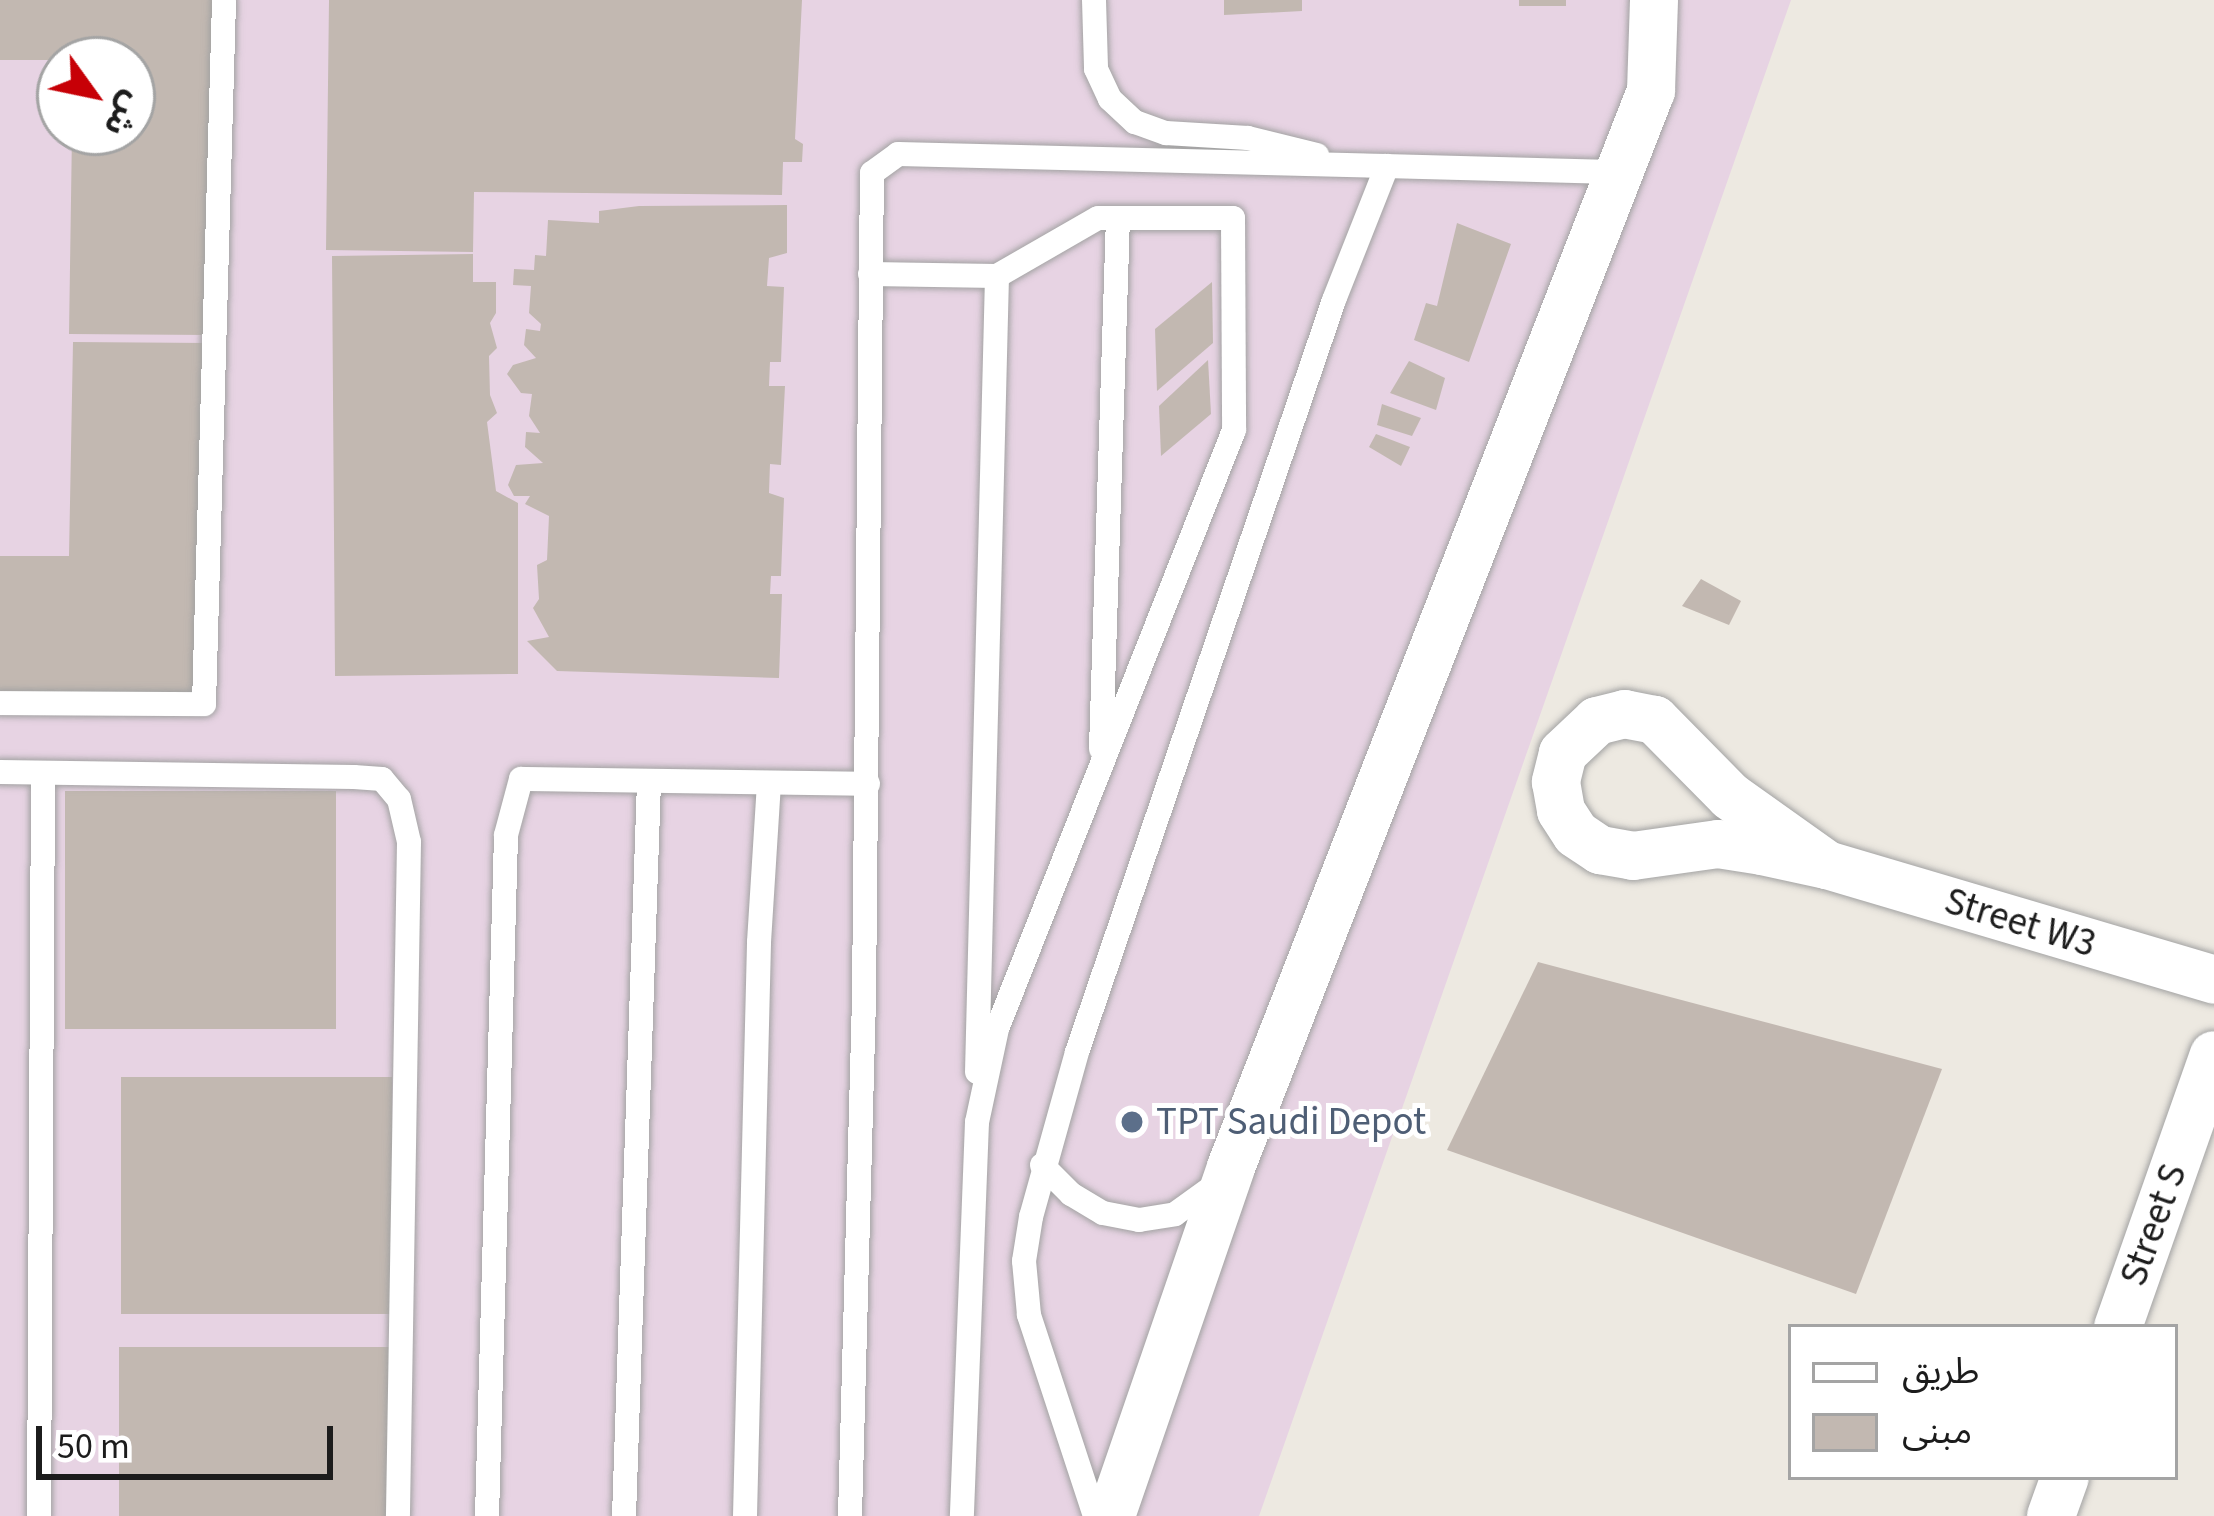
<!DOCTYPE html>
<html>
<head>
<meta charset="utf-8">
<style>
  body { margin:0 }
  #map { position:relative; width:2214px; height:1516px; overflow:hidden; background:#ede9e1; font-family:"Source Sans 3","Noto Sans Arabic",sans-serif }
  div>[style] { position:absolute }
  .industrial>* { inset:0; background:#e7d3e3 }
  .building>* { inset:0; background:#c2b8b1; transform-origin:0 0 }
  .roads { filter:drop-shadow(0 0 3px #a3a3a3) drop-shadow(0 0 3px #a3a3a3) }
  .lane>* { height:24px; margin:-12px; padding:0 12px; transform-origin:12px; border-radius:12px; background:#fff }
  .street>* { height:48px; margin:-24px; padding:0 24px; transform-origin:24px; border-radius:24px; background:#fff }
  .dots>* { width:33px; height:33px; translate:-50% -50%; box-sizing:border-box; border:6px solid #fff; border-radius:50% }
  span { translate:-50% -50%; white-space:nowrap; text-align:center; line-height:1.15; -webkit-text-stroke:10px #fff; paint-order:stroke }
  .street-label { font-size:39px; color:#1c1c1c }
  .service-label { font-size:39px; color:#4e5e75 }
  .left { translate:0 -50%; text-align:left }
  .legend { position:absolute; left:1788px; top:1324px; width:390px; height:156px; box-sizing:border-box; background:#fff; border:3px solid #a4a4a4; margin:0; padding:15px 21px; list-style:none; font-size:36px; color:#1c1c1c }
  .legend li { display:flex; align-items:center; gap:24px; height:60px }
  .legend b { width:60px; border:3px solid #a4a4a4 }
  .north { position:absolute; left:36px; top:36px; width:120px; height:120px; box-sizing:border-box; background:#fff; border:3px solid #a4a4a4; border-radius:50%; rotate:123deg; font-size:33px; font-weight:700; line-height:48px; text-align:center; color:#1c1c1c }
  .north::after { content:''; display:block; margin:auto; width:42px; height:54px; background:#c70006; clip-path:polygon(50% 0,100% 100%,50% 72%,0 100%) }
  .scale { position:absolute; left:36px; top:1426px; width:297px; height:54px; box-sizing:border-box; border:6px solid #1c1c1c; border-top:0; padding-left:15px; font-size:36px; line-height:42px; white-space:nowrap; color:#1c1c1c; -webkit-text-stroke:9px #fff; paint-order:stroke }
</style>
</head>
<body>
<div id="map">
  <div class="industrial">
    <i style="clip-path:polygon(evenodd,0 0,1791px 0,1259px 1516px,0 1516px,0 0,60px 60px,132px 60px,132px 132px,60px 132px,60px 60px)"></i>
  </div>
  <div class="building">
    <i style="clip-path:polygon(0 0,214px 0,210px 335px,69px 334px,72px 132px,132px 132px,132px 60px,0 60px)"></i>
    <i style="clip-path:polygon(329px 0,802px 0,795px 139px,803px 144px,802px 162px,783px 162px,782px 195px,474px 192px,473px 252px,326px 250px)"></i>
    <i style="clip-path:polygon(1224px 0,1302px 0,1302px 11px,1224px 15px)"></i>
    <i style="left:1519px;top:0;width:47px;height:6px"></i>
    <i style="clip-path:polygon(787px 205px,787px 253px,769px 258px,767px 286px,784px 287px,781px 362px,770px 362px,769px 386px,785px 386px,781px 465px,770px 464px,769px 493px,784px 498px,781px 576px,771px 576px,770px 594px,782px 594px,779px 678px,557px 671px,527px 641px,549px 637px,533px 608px,539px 599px,537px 565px,547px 560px,549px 516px,525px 504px,530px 496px,514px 496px,508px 485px,516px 465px,543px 463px,525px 447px,526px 432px,540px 433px,529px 416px,532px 394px,521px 393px,507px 374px,513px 365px,536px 358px,524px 345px,526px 329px,540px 331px,541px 324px,529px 313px,531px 286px,513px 285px,514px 269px,534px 270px,535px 255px,546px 256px,548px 220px,599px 223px,599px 211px,639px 206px)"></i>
    <i style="clip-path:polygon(1457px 223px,1511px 244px,1469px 362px,1414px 340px,1426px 303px,1437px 306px)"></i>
    <i style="clip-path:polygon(473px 254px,473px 282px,496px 282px,496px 313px,490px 323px,497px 348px,489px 356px,490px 395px,497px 413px,487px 422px,496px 491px,518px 503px,518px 674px,335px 676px,332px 256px)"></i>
    <i style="clip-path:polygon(1212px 282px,1213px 343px,1157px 391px,1155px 329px)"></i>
    <i style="clip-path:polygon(73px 342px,208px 343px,201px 693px,0 692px,0 556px,69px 556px)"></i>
    <i style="clip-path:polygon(1208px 360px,1211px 414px,1161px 456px,1159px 406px)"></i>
    <i style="clip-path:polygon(1409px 361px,1445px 378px,1436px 410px,1390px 393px)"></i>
    <i style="clip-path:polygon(1382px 404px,1421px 418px,1412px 436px,1377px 425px)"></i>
    <i style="clip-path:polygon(1376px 434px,1410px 447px,1401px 466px,1369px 447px)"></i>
    <i style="clip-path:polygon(1701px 579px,1741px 601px,1729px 625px,1682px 606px)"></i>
    <i style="left:65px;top:791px;width:271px;height:238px"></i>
    <i style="clip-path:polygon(1538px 962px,1942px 1069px,1856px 1294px,1447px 1150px)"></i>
    <i style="left:121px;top:1077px;width:271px;height:237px"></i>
    <i style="left:119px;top:1347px;width:270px;height:169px"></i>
  </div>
  <div class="roads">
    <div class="lane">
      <i style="left:1094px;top:0;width:69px;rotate:88.3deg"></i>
      <i style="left:1096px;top:69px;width:33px;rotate:65deg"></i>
      <i style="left:1110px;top:99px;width:34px;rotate:43deg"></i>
      <i style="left:1135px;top:122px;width:33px;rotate:20deg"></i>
      <i style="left:1166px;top:133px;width:82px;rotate:3.5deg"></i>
      <i style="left:1248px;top:138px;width:71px;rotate:13.8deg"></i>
      <i style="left:870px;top:274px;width:127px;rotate:0.9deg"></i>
      <i style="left:997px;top:276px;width:116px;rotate:-29.9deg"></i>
      <i style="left:1098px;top:218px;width:135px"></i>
      <i style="left:1233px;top:218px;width:212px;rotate:89.7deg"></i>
      <i style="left:1234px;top:430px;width:644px;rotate:111.59deg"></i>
      <i style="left:997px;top:1029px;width:95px;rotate:102.1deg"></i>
      <i style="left:977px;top:1122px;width:394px;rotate:92.2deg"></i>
      <i style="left:0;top:703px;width:204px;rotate:0.3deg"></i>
      <i style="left:204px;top:704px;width:704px;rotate:-88.37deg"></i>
      <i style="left:1101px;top:749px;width:531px;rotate:-88.17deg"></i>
      <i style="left:0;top:772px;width:354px;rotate:0.8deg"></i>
      <i style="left:354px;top:777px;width:28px;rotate:4deg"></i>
      <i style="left:382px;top:779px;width:26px;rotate:50deg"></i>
      <i style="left:399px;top:799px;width:44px;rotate:76.9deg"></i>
      <i style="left:409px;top:842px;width:674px;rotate:90.94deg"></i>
      <i style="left:977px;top:1072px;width:796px;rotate:-88.56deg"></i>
      <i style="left:1042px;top:1165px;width:41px;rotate:45deg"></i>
      <i style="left:1071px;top:1194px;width:37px;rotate:31deg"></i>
      <i style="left:1103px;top:1213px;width:37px;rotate:11deg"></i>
      <i style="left:1139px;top:1220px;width:36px;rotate:-9deg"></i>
      <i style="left:1175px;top:1214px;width:53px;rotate:-35.8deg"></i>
      <i style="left:39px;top:1516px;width:742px;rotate:-89.69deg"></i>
      <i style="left:487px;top:1516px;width:681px;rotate:-88.4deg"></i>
      <i style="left:506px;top:835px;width:58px;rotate:-75deg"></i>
      <i style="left:521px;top:779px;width:347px;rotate:0.8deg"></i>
      <i style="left:624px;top:1516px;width:735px;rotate:-88.05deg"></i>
      <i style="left:745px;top:1516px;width:574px;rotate:-88.6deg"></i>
      <i style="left:759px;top:942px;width:159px;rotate:-86.4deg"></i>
      <i style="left:850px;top:1516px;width:517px;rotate:-88.45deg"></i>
      <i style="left:864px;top:999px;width:826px;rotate:-89.45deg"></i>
      <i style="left:872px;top:173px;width:32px;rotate:-36deg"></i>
      <i style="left:898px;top:154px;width:489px;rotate:1.4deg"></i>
      <i style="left:1095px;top:1516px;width:212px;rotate:-108.2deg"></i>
      <i style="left:1029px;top:1315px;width:54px;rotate:-95.3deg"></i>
      <i style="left:1024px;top:1261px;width:45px;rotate:-81deg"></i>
      <i style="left:1031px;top:1217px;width:171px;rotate:-74.4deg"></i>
      <i style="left:1077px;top:1052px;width:795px;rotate:-71.13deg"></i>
      <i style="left:1334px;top:300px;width:144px;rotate:-68.4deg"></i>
      <i style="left:1387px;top:166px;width:233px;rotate:1.5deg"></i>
    </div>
    <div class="street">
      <i style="left:1827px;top:865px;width:119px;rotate:-144.6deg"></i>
      <i style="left:1730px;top:796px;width:107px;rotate:-134.6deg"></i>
      <i style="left:1655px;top:720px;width:31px;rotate:-169deg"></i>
      <i style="left:1625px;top:714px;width:29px;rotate:166deg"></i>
      <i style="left:1597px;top:721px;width:47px;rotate:136.7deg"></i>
      <i style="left:1563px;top:753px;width:30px;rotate:104deg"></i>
      <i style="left:1556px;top:782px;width:29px;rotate:80deg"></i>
      <i style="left:1561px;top:811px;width:27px;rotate:57deg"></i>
      <i style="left:1576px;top:834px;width:29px;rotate:34deg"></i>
      <i style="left:1600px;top:850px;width:34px;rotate:10deg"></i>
      <i style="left:1633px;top:856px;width:86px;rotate:-8deg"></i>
      <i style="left:1718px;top:844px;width:45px;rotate:9deg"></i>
      <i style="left:1762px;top:851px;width:66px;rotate:12.2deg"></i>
      <i style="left:1827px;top:865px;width:404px;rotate:16.5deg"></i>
      <i style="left:2118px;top:1327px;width:288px;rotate:-70.6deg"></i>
      <i style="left:1111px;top:1516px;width:369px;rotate:-71deg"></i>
      <i style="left:1231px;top:1167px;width:1155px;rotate:-68.68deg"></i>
      <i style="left:1651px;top:91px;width:91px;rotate:-88.1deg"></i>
      <i style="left:2051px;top:1516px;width:41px;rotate:-70.3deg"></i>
    </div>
  </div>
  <div class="dots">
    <i style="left:1132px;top:1122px;background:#5c6f8a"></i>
  </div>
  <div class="street-label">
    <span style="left:2020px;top:923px;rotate:17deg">Street W3</span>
    <span style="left:2154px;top:1225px;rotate:-70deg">Street S</span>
  </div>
  <div class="service-label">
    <span class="left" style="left:1156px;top:1122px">TPT Saudi Depot</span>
  </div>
  <ul class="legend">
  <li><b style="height:15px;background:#fff"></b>طريق</li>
  <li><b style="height:33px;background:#c2b8b1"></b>مبنى</li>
  </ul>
  <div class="north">ش</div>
  <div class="scale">50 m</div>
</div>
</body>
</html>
